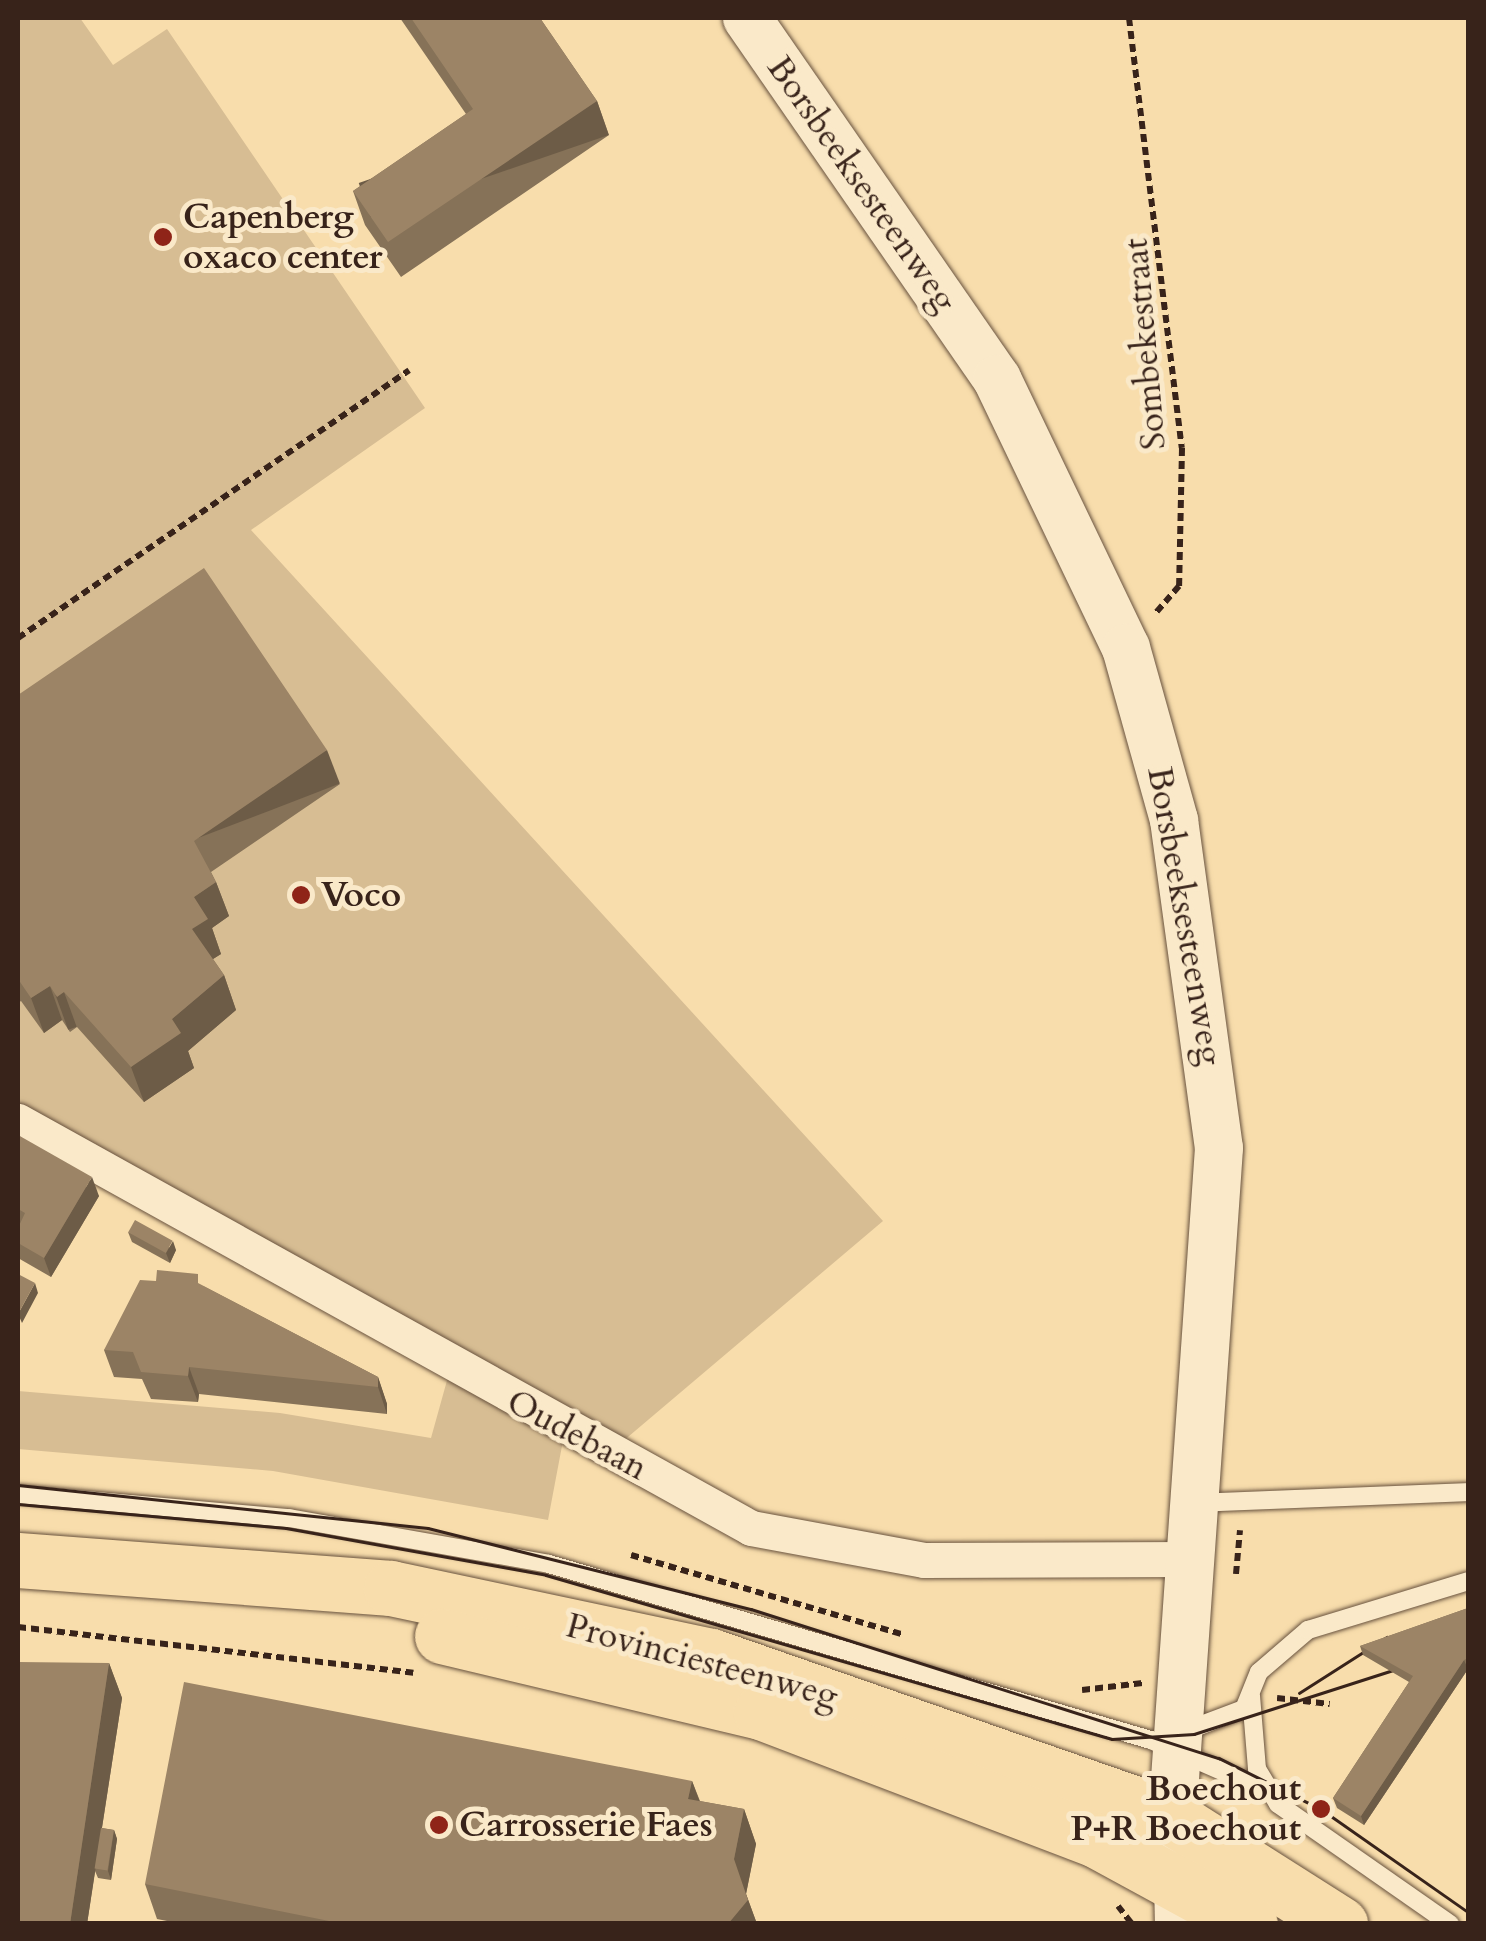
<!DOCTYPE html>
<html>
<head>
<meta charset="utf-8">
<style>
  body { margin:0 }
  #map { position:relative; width:1486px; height:1941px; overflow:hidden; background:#f8ddac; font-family:Cardo,serif }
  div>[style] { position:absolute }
  .green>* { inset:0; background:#d7bd93 }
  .path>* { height:6px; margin-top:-3px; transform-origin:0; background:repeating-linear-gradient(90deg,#38231a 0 8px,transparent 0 13px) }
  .roads { filter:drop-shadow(0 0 2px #68523e) drop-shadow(0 0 2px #68523e) }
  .lane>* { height:18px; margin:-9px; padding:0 9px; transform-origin:9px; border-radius:9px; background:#fae9c9 }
  .street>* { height:35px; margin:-17.5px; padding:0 17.5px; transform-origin:17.5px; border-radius:17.5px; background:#fae9c9 }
  .secondary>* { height:48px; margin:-24px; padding:0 24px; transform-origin:24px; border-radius:24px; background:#fae9c9 }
  .primary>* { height:55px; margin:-27.5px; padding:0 27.5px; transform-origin:27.5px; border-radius:27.5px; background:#f8ddac }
  .tram>* { height:2.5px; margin:-1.25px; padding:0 1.25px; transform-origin:1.25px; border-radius:1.25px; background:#38231a }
  .wall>* { inset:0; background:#867258 }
  .shaded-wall>* { inset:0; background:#6d5c47; transform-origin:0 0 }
  .building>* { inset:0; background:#9c8466; transform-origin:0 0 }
  .dots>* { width:28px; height:28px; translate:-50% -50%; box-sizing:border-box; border:5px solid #fae9c9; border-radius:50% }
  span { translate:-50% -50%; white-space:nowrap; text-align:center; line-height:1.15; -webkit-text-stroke:10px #fae9c9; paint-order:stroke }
  .street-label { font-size:35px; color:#38231a }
  .poi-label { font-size:35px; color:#38231a; font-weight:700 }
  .left { translate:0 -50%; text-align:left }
  .right { translate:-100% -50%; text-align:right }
  .frame { position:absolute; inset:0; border:20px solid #38231a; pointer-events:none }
</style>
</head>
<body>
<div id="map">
  <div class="green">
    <i style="clip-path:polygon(18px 18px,80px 18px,113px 65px,167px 29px,425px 408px,251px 530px,883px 1221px,609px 1453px,565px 1430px,548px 1520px,273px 1471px,18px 1449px,18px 1391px,280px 1413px,431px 1438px,451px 1366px,18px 1121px)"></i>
  </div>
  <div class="path">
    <i style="left:1129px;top:18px;width:433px;rotate:83deg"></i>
    <i style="left:1182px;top:448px;width:138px;rotate:91.2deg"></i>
    <i style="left:1179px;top:586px;width:37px;rotate:131deg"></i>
    <i style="left:18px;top:638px;width:474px;rotate:-34.4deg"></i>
    <i style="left:631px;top:1555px;width:282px;rotate:16.3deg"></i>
    <i style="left:1236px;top:1574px;width:44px;rotate:-84.8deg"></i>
    <i style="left:18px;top:1627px;width:398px;rotate:6.6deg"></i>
    <i style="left:1082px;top:1690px;width:61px;rotate:-6.5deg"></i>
    <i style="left:1277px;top:1698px;width:53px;rotate:6.5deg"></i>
    <i style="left:1118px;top:1906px;width:23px;rotate:52deg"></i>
  </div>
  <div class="roads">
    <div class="lane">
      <i style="left:18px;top:1494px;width:272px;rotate:5.1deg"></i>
      <i style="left:289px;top:1518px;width:264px;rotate:10deg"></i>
      <i style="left:549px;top:1564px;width:627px;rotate:16.3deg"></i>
      <i style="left:1151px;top:1740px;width:124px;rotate:23.7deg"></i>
      <i style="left:1197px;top:1503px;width:271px;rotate:-2.3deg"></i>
      <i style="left:1251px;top:1696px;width:73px;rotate:85.3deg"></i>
      <i style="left:1257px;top:1769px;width:41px;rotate:59deg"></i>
      <i style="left:1278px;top:1804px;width:210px;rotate:34.9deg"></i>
      <i style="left:1183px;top:1732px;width:65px;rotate:-20.7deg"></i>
      <i style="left:1244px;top:1709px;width:40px;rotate:-68deg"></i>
      <i style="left:1259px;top:1672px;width:65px;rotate:-40.6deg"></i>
      <i style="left:1308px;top:1630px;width:167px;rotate:-17deg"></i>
    </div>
    <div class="street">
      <i style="left:18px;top:1121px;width:838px;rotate:29.04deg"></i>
      <i style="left:751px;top:1528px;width:176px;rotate:10.5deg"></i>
      <i style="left:924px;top:1560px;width:267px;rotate:-0.2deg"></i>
      <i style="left:1171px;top:1878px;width:46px;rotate:88.8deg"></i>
    </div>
    <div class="secondary">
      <i style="left:747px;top:18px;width:439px;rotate:55.3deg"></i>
      <i style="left:997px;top:379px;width:298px;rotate:64.4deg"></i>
      <i style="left:1126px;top:648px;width:179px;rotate:74.4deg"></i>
      <i style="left:1174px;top:820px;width:331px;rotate:82.2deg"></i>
      <i style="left:1219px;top:1148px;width:704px;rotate:93.99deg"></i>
    </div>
    <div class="primary">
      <i style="left:18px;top:1560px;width:374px;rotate:4.3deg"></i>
      <i style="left:391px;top:1588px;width:327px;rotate:12deg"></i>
      <i style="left:711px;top:1656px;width:484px;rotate:19.2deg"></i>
      <i style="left:1168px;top:1815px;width:204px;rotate:32.4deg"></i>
      <i style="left:442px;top:1636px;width:328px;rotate:13.4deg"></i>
      <i style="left:761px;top:1712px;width:361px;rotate:20.9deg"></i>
      <i style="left:1098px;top:1841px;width:173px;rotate:28.6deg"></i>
    </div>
  </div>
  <div class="tram">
    <i style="left:18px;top:1485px;width:412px;rotate:6deg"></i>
    <i style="left:428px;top:1528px;width:333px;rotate:14.1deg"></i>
    <i style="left:751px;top:1609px;width:491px;rotate:17.7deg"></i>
    <i style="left:1219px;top:1758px;width:114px;rotate:26.6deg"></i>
    <i style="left:1321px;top:1809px;width:179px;rotate:35deg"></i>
    <i style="left:18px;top:1504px;width:269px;rotate:5.1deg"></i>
    <i style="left:286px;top:1528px;width:264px;rotate:10.2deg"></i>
    <i style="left:546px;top:1575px;width:589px;rotate:16.16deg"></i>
    <i style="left:1112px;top:1739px;width:82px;rotate:-3.5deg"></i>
    <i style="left:1194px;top:1734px;width:288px;rotate:-17.8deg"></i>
    <i style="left:1299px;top:1693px;width:104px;rotate:-32.5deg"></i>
  </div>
  <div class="wall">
    <i style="clip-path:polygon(400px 18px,540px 18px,597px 101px,609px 135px,401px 277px,365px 225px,353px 191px,466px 114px)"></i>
    <i style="clip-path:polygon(18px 695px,340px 784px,211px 872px,216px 882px,229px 916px,212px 928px,221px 954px,213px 959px,224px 975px,236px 1010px,188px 1051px,194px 1068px,144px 1102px,77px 1027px,70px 1032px,62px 1020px,44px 1033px,21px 1001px,18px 1003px)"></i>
    <i style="clip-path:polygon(18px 1135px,99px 1196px,51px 1277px,18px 1258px,18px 1228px,20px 1224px,18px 1223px)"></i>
    <i style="clip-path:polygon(128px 1232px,176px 1250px,170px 1263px,132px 1242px)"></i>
    <i style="clip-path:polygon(203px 1286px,378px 1377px,387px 1404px,387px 1414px,199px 1394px,198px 1402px,151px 1399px,142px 1379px,114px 1377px,104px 1350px)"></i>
    <i style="clip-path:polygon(1468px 1608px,1468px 1669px,1364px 1825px,1337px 1808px,1333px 1798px,1409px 1682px,1363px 1655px,1360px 1646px)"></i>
    <i style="clip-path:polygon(109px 1663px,122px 1698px,102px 1828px,114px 1830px,117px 1839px,111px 1880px,98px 1878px,95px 1871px,87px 1924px,18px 1924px)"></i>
    <i style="clip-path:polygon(692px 1781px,700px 1801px,744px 1809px,756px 1844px,746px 1894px,757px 1924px,182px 1924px,157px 1919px,145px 1884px)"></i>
  </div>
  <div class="shaded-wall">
    <i style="left:597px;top:101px;width:36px;height:252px;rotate:71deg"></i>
    <i style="left:327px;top:750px;width:36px;height:161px;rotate:69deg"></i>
    <i style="clip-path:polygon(216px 882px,229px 916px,212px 928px,221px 954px,205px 964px,192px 929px,194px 897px)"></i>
    <i style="clip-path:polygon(224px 975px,236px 1010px,188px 1051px,194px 1068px,144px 1102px,131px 1067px,172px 1019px)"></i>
    <i style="clip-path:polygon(50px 986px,62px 1020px,44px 1033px,31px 998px)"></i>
    <i style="left:64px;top:992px;width:37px;height:9px;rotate:70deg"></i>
    <i style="clip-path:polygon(92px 1177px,99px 1196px,51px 1277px,44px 1258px)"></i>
    <i style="clip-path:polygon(173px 1241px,176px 1250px,170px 1263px,166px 1253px)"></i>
    <i style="clip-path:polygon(35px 1283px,38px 1293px,22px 1323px,18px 1314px)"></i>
    <i style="clip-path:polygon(189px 1367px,199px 1394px,198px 1402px,188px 1376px)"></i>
    <i style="clip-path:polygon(378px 1377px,387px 1404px,387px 1414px,378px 1387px)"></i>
    <i style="clip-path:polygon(1464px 1660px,1468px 1669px,1364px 1825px,1361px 1816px)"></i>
    <i style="clip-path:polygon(109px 1663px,122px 1698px,87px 1924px,70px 1924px)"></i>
    <i style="clip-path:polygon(692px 1781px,705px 1816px,688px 1799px)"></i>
    <i style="clip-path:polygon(744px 1809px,756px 1844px,746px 1894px,757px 1924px,728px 1924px,734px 1859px)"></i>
    <i style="clip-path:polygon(114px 1830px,117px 1839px,111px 1880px,108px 1871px)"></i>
  </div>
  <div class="building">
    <i style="clip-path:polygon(411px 18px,540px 18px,597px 101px,388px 242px,353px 191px,473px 109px)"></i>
    <i style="clip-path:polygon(204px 568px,327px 750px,194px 841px,216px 882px,194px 897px,208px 919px,192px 929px,224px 975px,172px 1019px,181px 1033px,131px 1067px,64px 992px,57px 997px,50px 986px,31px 998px,18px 979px,18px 695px)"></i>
    <i style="clip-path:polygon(18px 1135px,92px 1177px,44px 1258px,18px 1243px,18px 1228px,25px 1213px,18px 1209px)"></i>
    <i style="left:135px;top:1220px;width:43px;height:14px;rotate:29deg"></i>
    <i style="clip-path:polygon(157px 1270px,198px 1274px,198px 1283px,378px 1377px,378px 1387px,189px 1367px,188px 1376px,141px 1372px,133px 1352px,104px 1350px,140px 1280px,156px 1281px)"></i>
    <i style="clip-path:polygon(18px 1274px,35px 1283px,18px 1314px)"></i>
    <i style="clip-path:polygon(1468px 1608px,1468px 1658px,1464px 1660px,1361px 1816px,1333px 1798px,1413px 1676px,1360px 1646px)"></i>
    <i style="clip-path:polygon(18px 1662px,109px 1663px,70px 1924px,18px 1924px)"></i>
    <i style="clip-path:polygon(184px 1682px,692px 1781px,688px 1799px,744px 1809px,734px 1859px,748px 1900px,728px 1924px,344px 1924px,145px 1884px)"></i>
    <i style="left:101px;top:1828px;width:13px;height:41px;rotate:9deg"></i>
  </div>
  <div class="dots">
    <i style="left:163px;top:237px;background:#8f2418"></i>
    <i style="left:301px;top:895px;background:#8f2418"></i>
    <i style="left:1321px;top:1809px;background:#8f2418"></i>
    <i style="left:439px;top:1825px;background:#8f2418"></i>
  </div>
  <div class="street-label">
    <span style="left:862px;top:184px;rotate:55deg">Borsbeeksesteenweg</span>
    <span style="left:1145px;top:344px;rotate:-95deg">Sombekestraat</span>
    <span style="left:1185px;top:916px;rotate:80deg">Borsbeeksesteenweg</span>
    <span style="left:577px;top:1435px;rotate:28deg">Oudebaan</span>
    <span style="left:702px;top:1661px;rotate:15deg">Provinciesteenweg</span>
  </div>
  <div class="poi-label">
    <span class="left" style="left:183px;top:237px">Capenberg<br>oxaco center</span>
    <span class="left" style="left:321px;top:895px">Voco</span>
    <span class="right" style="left:1301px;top:1809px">Boechout<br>P+R Boechout</span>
    <span class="left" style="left:459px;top:1825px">Carrosserie Faes</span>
  </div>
  <div class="frame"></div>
</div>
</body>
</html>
